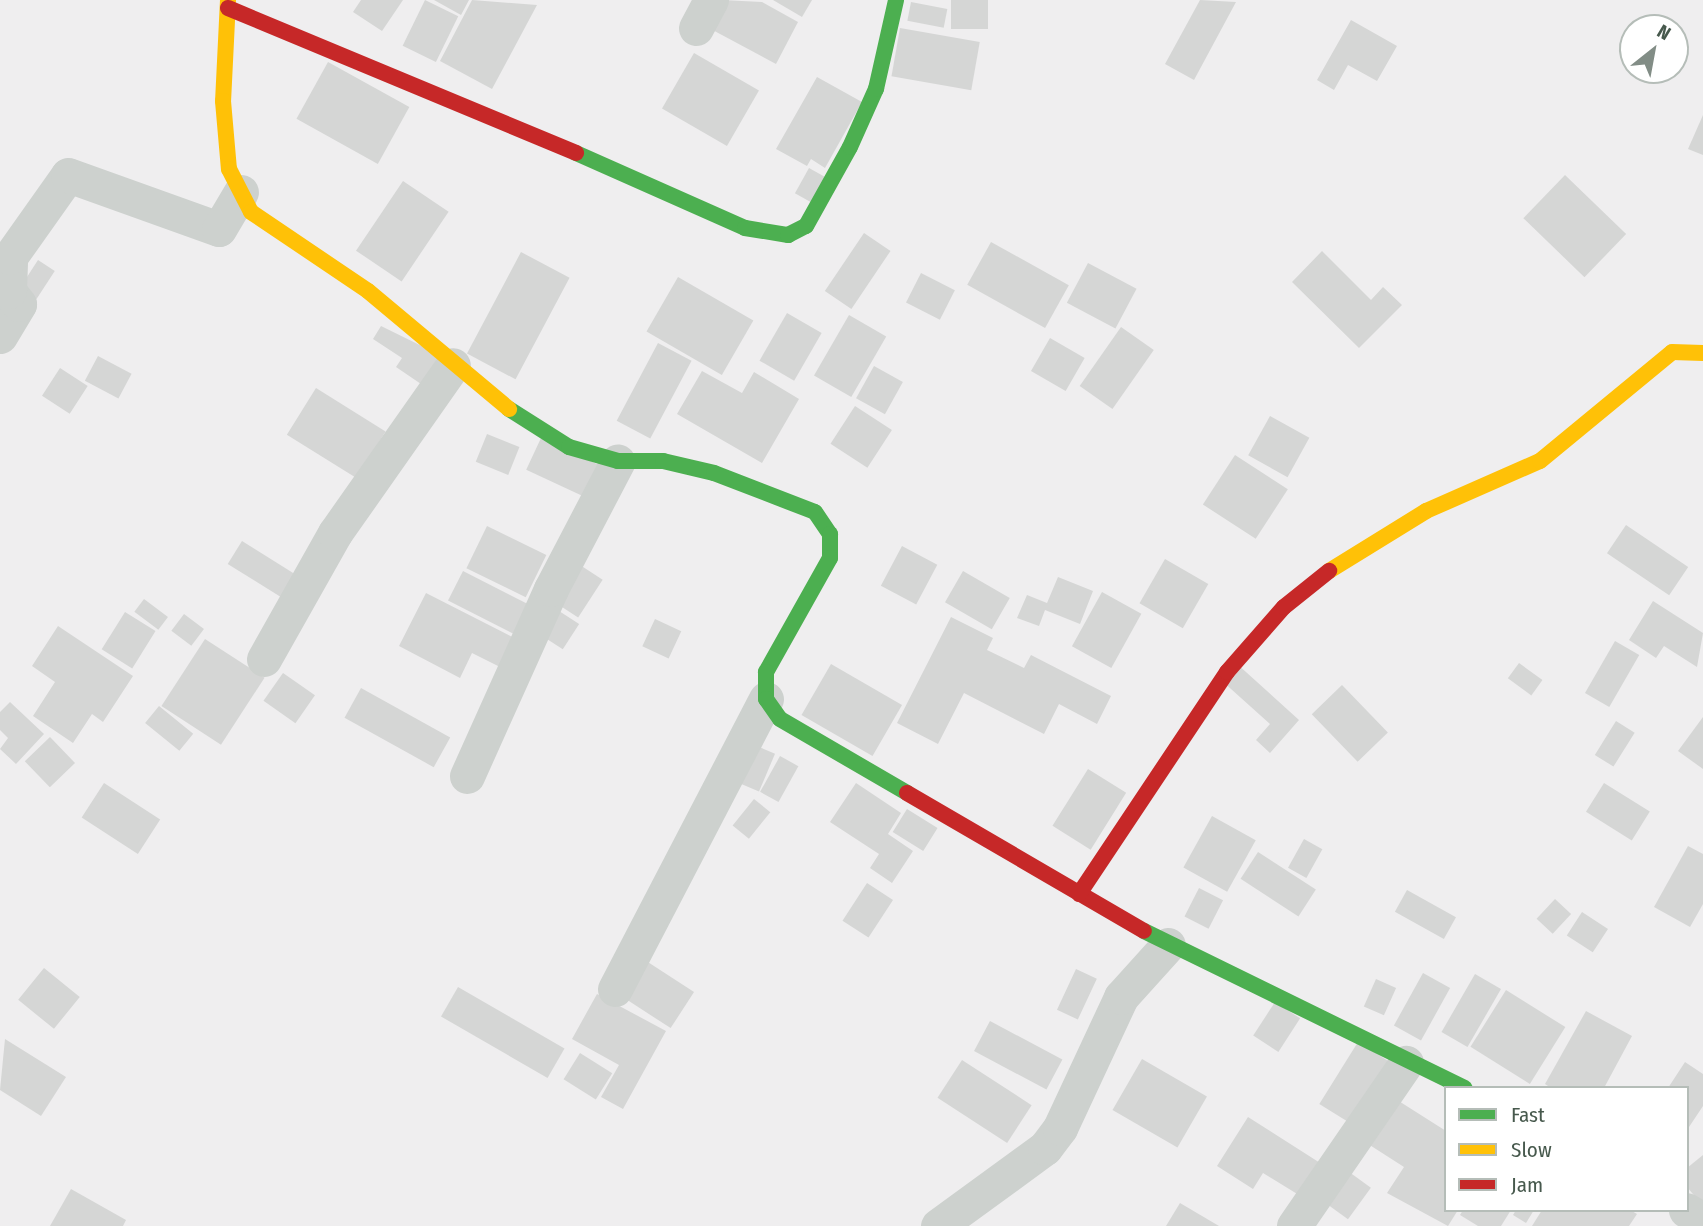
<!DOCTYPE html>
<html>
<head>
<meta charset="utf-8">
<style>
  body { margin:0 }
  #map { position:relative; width:1703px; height:1226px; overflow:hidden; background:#efeeef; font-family:"Fira Sans Condensed",sans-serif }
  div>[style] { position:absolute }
  .building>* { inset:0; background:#d5d6d5; transform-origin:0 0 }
  .street>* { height:35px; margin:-17.5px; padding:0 17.5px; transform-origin:17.5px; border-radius:17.5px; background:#cdd1ce }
  .fast>* { height:16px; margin:-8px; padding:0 8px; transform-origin:8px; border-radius:8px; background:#4caf50 }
  .slow>* { height:16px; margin:-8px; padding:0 8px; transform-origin:8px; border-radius:8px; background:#ffc107 }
  .jam>* { height:16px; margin:-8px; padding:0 8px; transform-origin:8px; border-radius:8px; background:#c62828 }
  span { translate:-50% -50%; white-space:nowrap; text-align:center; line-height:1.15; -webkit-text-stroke:7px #fff; paint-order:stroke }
  .legend { position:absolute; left:1444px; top:1086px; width:245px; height:126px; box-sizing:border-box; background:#fff; border:2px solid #b5bdb8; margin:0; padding:9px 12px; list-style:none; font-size:21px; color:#47594d }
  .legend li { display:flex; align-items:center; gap:14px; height:35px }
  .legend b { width:35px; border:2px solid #b5bdb8 }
  .north { position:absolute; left:1619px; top:14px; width:70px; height:70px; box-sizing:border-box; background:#fff; border:2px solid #b5bdb8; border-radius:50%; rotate:31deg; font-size:19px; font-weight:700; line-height:28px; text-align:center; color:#47594d }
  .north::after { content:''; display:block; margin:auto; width:24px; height:32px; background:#828d86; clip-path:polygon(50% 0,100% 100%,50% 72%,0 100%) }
</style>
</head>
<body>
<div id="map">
  <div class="building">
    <i style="clip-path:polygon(361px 0,403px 0,382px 31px,353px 12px)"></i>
    <i style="left:425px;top:0;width:37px;height:51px;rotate:26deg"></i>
    <i style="clip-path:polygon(434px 0,469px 0,461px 15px)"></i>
    <i style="clip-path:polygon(472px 0,537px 5px,492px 89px,440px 61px)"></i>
    <i style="clip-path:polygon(722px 0,762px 2px,798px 22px,776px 64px,707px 27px)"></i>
    <i style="clip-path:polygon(773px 0,812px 0,802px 17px)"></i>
    <i style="left:951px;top:0;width:37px;height:29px"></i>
    <i style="clip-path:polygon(1200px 0,1236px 2px,1194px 80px,1165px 64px)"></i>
    <i style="left:911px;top:2px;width:37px;height:19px;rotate:11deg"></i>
    <i style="clip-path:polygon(1351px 20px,1397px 46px,1377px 81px,1348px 65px,1334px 90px,1317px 80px)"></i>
    <i style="left:900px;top:28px;width:81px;height:49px;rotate:10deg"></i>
    <i style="left:694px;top:53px;width:75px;height:64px;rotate:30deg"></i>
    <i style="left:328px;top:62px;width:93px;height:65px;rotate:29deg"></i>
    <i style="clip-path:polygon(817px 77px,862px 102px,825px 168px,811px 159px,807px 166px,776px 149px)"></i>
    <i style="clip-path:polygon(1703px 115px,1703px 155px,1688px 149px)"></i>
    <i style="left:809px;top:168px;width:21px;height:29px;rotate:29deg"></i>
    <i style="left:1565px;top:175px;width:85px;height:60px;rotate:44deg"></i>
    <i style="left:403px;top:181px;width:55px;height:84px;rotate:34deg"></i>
    <i style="left:864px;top:233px;width:32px;height:70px;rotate:34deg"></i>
    <i style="left:991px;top:242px;width:89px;height:49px;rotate:29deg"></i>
    <i style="clip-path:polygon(1322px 251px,1371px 300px,1383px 287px,1402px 305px,1359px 348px,1292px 282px)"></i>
    <i style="left:521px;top:252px;width:55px;height:115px;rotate:28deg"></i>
    <i style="left:38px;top:260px;width:20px;height:41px;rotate:33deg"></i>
    <i style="left:1088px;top:263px;width:55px;height:45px;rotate:28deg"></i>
    <i style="left:921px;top:273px;width:38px;height:33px;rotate:27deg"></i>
    <i style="left:678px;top:277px;width:87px;height:63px;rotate:30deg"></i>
    <i style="left:787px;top:313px;width:40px;height:55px;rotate:30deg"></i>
    <i style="left:849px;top:315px;width:43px;height:70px;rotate:30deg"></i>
    <i style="clip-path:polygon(381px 326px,440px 355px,421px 384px,396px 367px,402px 358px,373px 339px)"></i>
    <i style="left:1121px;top:327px;width:40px;height:72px;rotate:35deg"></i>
    <i style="left:1050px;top:338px;width:40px;height:38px;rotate:30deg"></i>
    <i style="left:658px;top:343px;width:38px;height:88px;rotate:28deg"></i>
    <i style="left:98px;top:356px;width:38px;height:28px;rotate:28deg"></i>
    <i style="left:874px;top:366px;width:33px;height:37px;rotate:29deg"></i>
    <i style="left:60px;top:368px;width:33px;height:33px;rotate:33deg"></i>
    <i style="clip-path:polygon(702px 371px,742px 393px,754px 372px,799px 399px,762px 463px,677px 414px)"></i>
    <i style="left:316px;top:388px;width:82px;height:55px;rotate:32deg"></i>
    <i style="left:855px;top:406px;width:44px;height:45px;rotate:33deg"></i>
    <i style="left:1270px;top:416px;width:45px;height:45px;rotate:29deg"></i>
    <i style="left:487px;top:434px;width:35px;height:30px;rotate:22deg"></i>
    <i style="left:541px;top:438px;width:70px;height:35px;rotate:25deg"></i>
    <i style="left:1235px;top:455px;width:63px;height:59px;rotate:33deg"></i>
    <i style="left:1626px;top:525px;width:75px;height:34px;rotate:34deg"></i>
    <i style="left:487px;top:526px;width:66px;height:47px;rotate:26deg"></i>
    <i style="left:242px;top:541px;width:65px;height:27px;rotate:32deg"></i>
    <i style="left:902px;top:546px;width:40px;height:45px;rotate:28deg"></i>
    <i style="left:1165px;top:559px;width:50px;height:51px;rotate:30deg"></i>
    <i style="left:580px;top:565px;width:27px;height:45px;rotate:33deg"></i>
    <i style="left:463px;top:571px;width:82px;height:33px;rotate:27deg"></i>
    <i style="left:963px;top:571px;width:54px;height:36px;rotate:30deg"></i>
    <i style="clip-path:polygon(1058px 577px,1093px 591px,1080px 624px,1045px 610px,1039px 626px,1017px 618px,1027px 595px,1047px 603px)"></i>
    <i style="left:1102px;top:592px;width:45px;height:62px;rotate:29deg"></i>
    <i style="clip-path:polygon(426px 593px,524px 643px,510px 672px,472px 653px,460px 678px,399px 646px)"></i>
    <i style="left:144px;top:599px;width:30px;height:16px;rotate:37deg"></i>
    <i style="clip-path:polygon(1653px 601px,1703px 633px,1697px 667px,1664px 646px,1656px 658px,1629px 640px)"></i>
    <i style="left:559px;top:611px;width:24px;height:30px;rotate:33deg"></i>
    <i style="left:125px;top:612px;width:36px;height:44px;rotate:32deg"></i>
    <i style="left:184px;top:614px;width:25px;height:21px;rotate:37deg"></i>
    <i style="clip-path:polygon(951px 617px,993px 638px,987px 650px,1024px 668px,1031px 655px,1111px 696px,1097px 724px,1059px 704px,1044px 734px,964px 693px,938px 744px,897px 723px)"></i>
    <i style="left:655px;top:619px;width:29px;height:30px;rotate:25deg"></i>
    <i style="clip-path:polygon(58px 626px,133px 676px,103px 722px,92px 714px,73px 743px,33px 716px,55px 682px,32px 666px)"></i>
    <i style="left:205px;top:639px;width:71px;height:80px;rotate:33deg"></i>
    <i style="left:1615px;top:641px;width:28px;height:60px;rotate:30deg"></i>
    <i style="clip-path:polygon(1236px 663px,1299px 720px,1270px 753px,1256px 740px,1270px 724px,1221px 680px)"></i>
    <i style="left:1519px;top:663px;width:29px;height:19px;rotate:36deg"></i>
    <i style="left:831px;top:664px;width:82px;height:59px;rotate:30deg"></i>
    <i style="left:283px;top:673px;width:39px;height:34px;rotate:35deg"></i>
    <i style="left:1342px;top:685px;width:66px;height:42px;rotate:46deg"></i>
    <i style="left:361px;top:688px;width:102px;height:34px;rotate:29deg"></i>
    <i style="clip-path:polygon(10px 702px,44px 734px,16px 764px,0 749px,8px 738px,0 730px,0 712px)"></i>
    <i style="left:159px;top:706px;width:44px;height:22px;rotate:39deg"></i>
    <i style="clip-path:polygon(1703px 717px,1703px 769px,1678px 751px)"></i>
    <i style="left:1616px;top:721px;width:22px;height:40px;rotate:32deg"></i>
    <i style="left:50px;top:737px;width:36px;height:35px;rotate:46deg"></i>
    <i style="left:752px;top:744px;width:25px;height:41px;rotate:23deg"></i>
    <i style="left:780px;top:756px;width:21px;height:41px;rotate:29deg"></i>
    <i style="left:1088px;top:769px;width:45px;height:67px;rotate:32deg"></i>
    <i style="left:104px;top:783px;width:67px;height:41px;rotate:33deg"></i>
    <i style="clip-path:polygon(856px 783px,901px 813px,888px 834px,913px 851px,892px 883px,870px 868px,879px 854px,830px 822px)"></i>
    <i style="left:1604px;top:783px;width:54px;height:34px;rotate:32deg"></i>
    <i style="left:754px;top:799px;width:21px;height:34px;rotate:39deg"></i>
    <i style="left:907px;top:809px;width:36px;height:27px;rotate:32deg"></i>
    <i style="left:1212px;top:816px;width:50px;height:59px;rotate:29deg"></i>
    <i style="left:1304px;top:839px;width:21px;height:33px;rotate:29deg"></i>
    <i style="clip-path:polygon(1688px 846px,1703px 854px,1703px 904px,1690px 927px,1654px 907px)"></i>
    <i style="left:1258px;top:852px;width:69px;height:32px;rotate:33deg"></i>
    <i style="left:867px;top:883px;width:31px;height:45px;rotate:33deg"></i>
    <i style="left:1199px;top:888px;width:27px;height:32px;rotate:27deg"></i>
    <i style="left:1407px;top:890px;width:56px;height:25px;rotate:29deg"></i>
    <i style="left:1555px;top:899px;width:22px;height:27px;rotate:43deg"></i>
    <i style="left:1582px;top:912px;width:31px;height:28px;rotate:33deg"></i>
    <i style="left:637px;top:955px;width:68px;height:43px;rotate:33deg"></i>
    <i style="left:44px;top:968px;width:46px;height:41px;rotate:39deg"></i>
    <i style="left:1076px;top:969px;width:23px;height:45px;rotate:25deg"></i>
    <i style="left:1423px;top:973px;width:31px;height:60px;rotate:29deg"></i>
    <i style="left:1475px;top:974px;width:30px;height:67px;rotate:30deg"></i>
    <i style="left:1376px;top:979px;width:22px;height:30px;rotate:24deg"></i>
    <i style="left:458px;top:987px;width:123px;height:34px;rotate:30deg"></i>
    <i style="left:1506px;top:990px;width:70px;height:67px;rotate:32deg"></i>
    <i style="clip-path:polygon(597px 994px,666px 1031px,623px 1109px,601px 1097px,619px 1065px,572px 1039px)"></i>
    <i style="left:1275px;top:1002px;width:30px;height:40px;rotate:33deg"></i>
    <i style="clip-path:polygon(1586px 1011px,1632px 1036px,1604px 1088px,1551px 1088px,1545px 1084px)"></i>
    <i style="left:990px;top:1021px;width:82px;height:34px;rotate:28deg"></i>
    <i style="clip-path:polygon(5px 1039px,66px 1077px,41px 1116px,0 1090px)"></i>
    <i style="left:1358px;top:1042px;width:39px;height:73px;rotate:32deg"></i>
    <i style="left:580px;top:1053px;width:38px;height:31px;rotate:32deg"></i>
    <i style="left:1142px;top:1059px;width:75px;height:59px;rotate:30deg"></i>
    <i style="left:962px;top:1060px;width:83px;height:45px;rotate:33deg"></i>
    <i style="clip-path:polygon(1685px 1062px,1703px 1074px,1703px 1106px,1687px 1130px,1687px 1088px,1668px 1088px)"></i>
    <i style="clip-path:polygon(1394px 1098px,1446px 1131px,1446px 1210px,1458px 1210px,1448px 1226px,1387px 1193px,1404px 1167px,1365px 1142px)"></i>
    <i style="clip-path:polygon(1248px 1117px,1328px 1168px,1307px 1200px,1263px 1173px,1253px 1189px,1217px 1166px)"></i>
    <i style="clip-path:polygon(1703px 1155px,1703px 1206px,1687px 1187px,1687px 1168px)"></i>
    <i style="left:1345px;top:1169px;width:32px;height:39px;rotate:36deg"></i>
    <i style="clip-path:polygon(71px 1189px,126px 1220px,123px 1226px,50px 1226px)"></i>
    <i style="clip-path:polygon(1180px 1203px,1219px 1226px,1166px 1226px)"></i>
    <i style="clip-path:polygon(1463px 1210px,1511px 1210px,1501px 1226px,1478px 1226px,1460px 1215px)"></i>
    <i style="clip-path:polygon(1516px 1210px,1534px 1210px,1526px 1223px,1513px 1215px)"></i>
    <i style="clip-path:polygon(1542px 1210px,1630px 1210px,1637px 1214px,1629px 1226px,1532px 1226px)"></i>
  </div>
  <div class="street">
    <i style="left:696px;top:28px;width:32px;rotate:-62deg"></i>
    <i style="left:0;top:336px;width:37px;rotate:-59deg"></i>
    <i style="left:19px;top:304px;width:16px;rotate:-128deg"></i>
    <i style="left:9px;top:291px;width:34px;rotate:-88deg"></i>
    <i style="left:10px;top:257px;width:100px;rotate:-54.7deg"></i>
    <i style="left:68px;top:175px;width:160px;rotate:19.7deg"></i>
    <i style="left:219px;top:229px;width:43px;rotate:-59.3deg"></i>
    <i style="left:264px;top:659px;width:145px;rotate:-60.6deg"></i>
    <i style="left:335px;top:533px;width:205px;rotate:-54.9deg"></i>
    <i style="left:467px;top:776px;width:205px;rotate:-65.8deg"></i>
    <i style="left:551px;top:589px;width:144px;rotate:-62.4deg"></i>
    <i style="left:615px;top:989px;width:327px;rotate:-62.5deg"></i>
    <i style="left:1686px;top:1210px;width:20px;rotate:30deg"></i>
    <i style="left:938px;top:1226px;width:132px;rotate:-36.1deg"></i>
    <i style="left:1045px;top:1148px;width:25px;rotate:-53deg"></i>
    <i style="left:1060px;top:1128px;width:145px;rotate:-65deg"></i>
    <i style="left:1121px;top:997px;width:70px;rotate:-47.9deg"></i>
    <i style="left:1294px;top:1226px;width:198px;rotate:-55.5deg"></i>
  </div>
  <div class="fast">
    <i style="left:576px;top:153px;width:185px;rotate:23.9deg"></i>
    <i style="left:745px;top:228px;width:44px;rotate:9.2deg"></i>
    <i style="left:788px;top:235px;width:20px;rotate:-27deg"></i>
    <i style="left:806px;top:226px;width:90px;rotate:-60.9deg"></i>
    <i style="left:850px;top:147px;width:64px;rotate:-65.9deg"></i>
    <i style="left:876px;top:89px;width:91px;rotate:-77.3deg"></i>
    <i style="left:509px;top:409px;width:71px;rotate:32.3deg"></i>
    <i style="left:569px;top:447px;width:51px;rotate:15.9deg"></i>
    <i style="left:618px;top:461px;width:45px"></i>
    <i style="left:663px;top:461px;width:52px;rotate:13.2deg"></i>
    <i style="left:714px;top:473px;width:108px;rotate:21.1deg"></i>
    <i style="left:815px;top:512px;width:27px;rotate:56deg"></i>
    <i style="left:830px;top:534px;width:24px;rotate:90deg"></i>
    <i style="left:830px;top:558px;width:131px;rotate:119.3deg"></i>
    <i style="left:766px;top:672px;width:27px;rotate:90deg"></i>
    <i style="left:766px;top:699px;width:24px;rotate:55deg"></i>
    <i style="left:780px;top:719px;width:147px;rotate:30.2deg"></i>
    <i style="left:1144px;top:931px;width:357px;rotate:26.1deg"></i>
  </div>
  <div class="slow">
    <i style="left:228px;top:0;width:101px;rotate:92.8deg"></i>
    <i style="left:223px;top:101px;width:68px;rotate:85deg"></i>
    <i style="left:229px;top:169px;width:48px;rotate:62.9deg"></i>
    <i style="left:251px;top:212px;width:141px;rotate:34deg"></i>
    <i style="left:368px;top:291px;width:184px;rotate:39.9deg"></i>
    <i style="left:1329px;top:571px;width:114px;rotate:-31.7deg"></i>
    <i style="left:1426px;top:511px;width:124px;rotate:-23.7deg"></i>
    <i style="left:1540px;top:461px;width:171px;rotate:-39.5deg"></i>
    <i style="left:1672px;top:352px;width:31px;rotate:2deg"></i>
  </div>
  <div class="jam">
    <i style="left:228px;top:8px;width:377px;rotate:22.6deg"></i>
    <i style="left:907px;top:793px;width:274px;rotate:30.2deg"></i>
    <i style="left:1079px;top:894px;width:267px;rotate:-56.3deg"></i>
    <i style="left:1227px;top:672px;width:86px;rotate:-48.8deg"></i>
    <i style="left:1284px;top:607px;width:58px;rotate:-38.7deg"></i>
  </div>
  <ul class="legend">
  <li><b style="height:9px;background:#4caf50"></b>Fast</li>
  <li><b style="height:9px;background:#ffc107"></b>Slow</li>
  <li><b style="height:9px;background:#c62828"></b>Jam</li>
  </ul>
  <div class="north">N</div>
</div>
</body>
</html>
